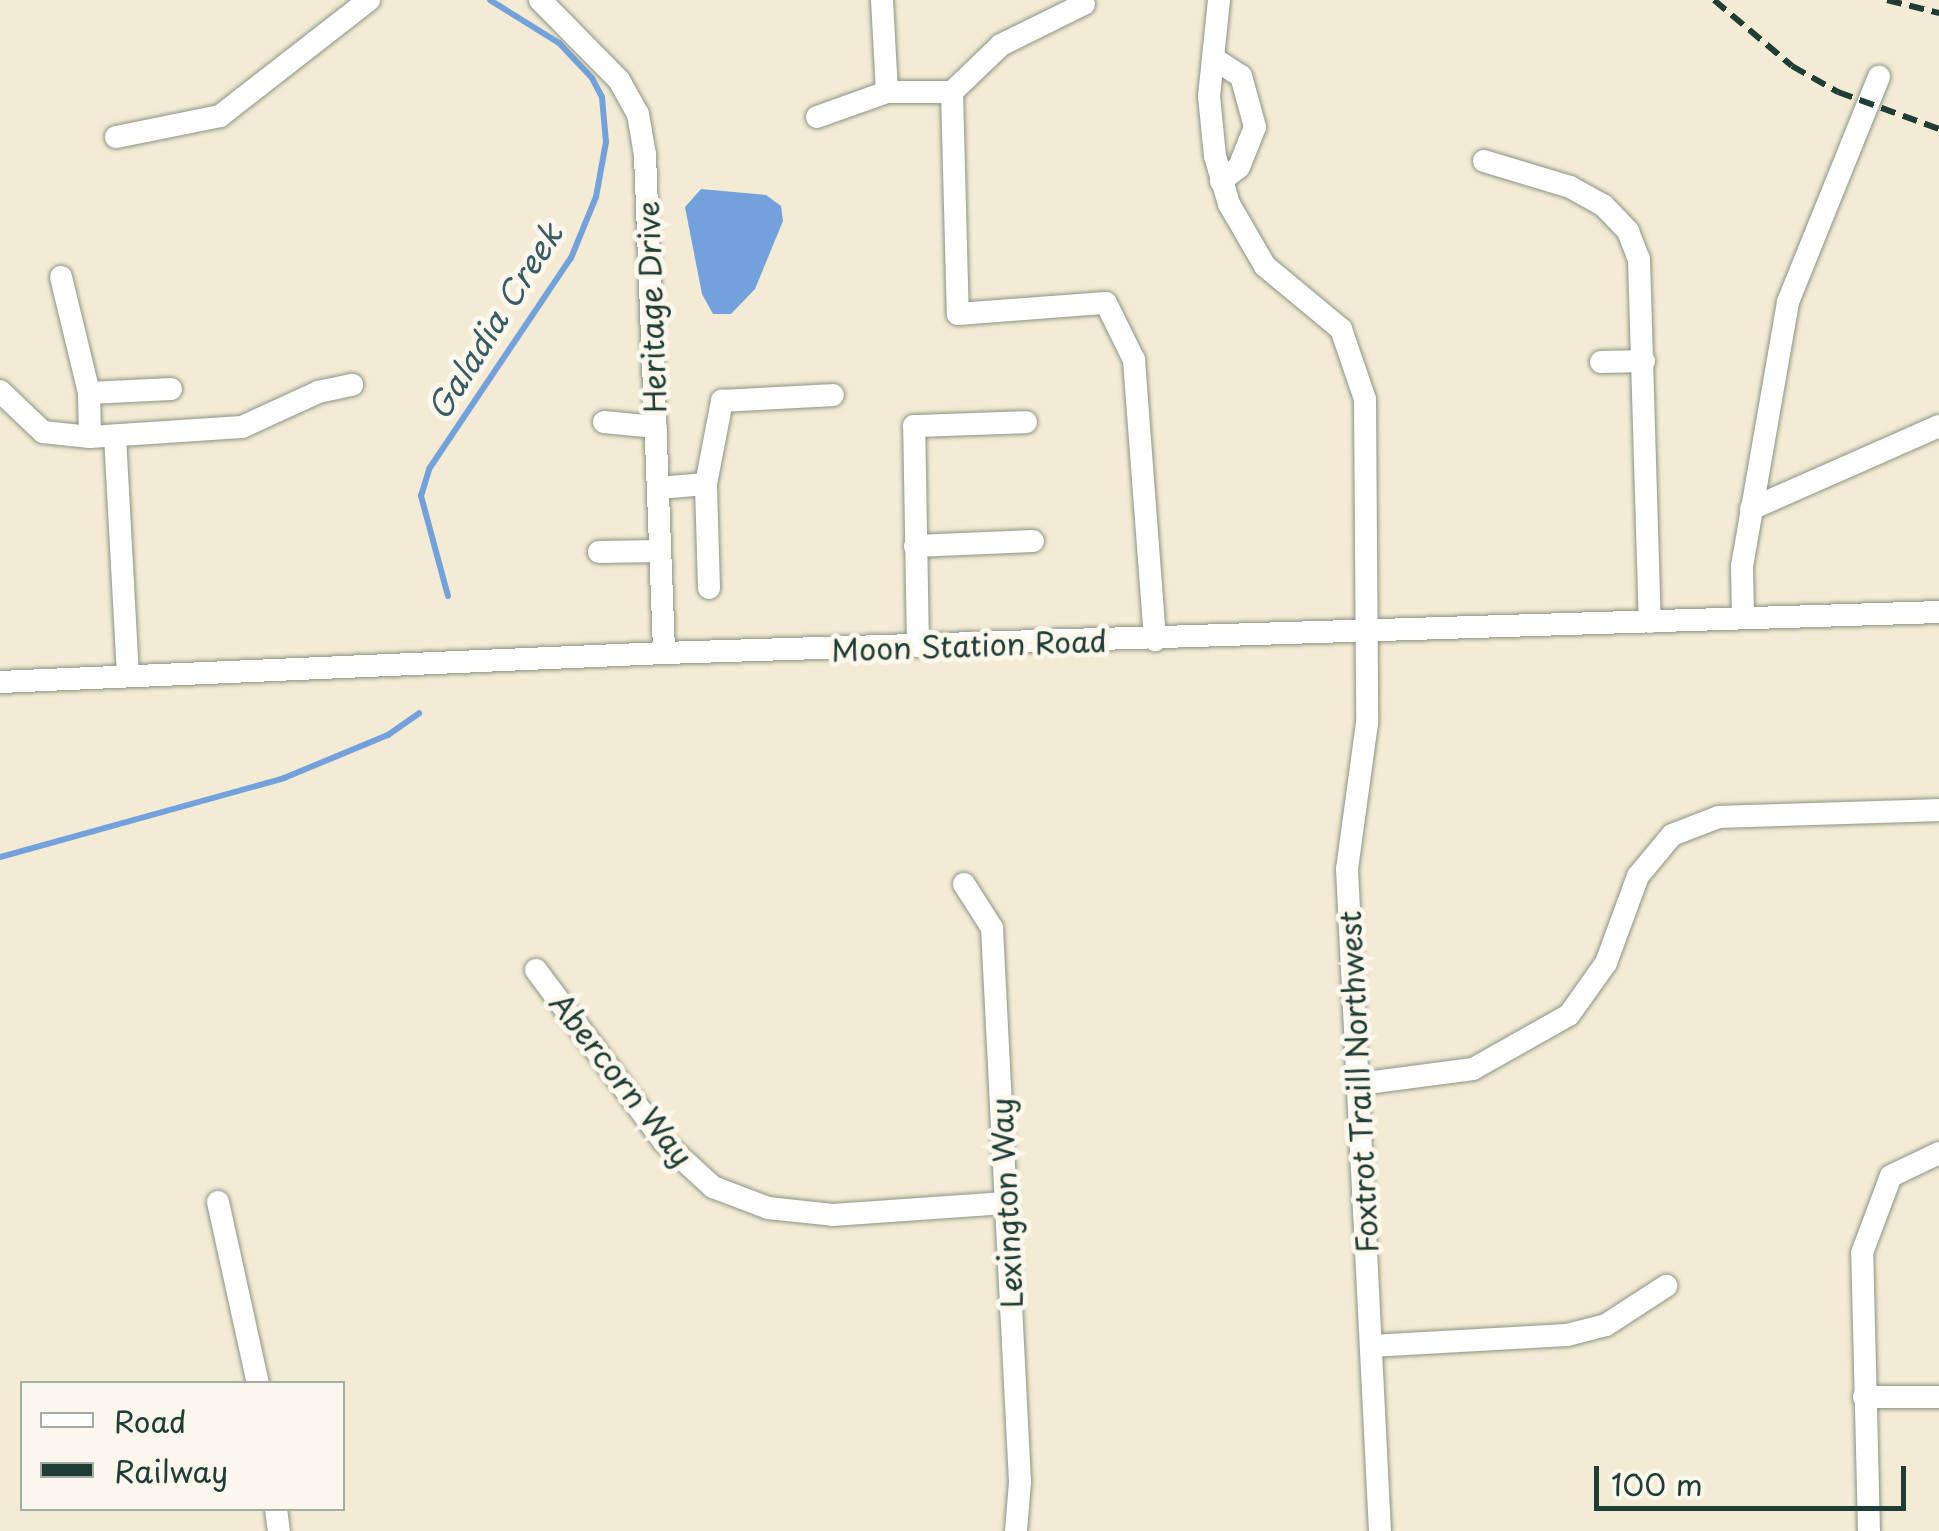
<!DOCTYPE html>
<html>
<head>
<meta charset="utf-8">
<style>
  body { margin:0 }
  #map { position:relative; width:1939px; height:1531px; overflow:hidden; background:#f4ebd5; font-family:"Playpen Sans",sans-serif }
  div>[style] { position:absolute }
  .water>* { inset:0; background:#72a1db }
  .stream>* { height:6px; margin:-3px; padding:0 3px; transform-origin:3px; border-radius:3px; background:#72a1db }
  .roads { filter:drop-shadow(0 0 2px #8a9484) drop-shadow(0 0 2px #8a9484) }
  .minor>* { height:22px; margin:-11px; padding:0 11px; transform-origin:11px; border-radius:11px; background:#fff }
  .rail>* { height:6px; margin-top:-3px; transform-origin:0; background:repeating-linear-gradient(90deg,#1f3d34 0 15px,transparent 0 23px) }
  span { translate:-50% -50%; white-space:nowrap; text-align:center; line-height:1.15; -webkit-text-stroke:10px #fbf7ec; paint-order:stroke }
  .street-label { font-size:30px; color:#1f3d34 }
  .water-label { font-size:32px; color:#385b66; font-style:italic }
  .legend { position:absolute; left:20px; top:1381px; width:325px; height:130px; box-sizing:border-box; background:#fbf7ec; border:2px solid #a3ada2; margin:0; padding:12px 18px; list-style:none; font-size:30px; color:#1f3d34 }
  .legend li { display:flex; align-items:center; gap:20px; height:50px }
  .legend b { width:50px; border:2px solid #a3ada2 }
  .scale { position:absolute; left:1594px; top:1466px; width:312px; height:45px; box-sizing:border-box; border:5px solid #1f3d34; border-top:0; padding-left:12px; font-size:30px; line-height:35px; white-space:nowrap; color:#1f3d34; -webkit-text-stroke:8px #fbf7ec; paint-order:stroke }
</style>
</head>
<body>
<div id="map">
  <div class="water">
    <i style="clip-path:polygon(701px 189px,766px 195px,781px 206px,783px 221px,755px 289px,731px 314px,713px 314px,702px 294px,685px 207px)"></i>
  </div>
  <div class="stream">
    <i style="left:448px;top:596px;width:104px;rotate:-105.1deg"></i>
    <i style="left:421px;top:496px;width:28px;rotate:-73deg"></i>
    <i style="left:429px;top:469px;width:254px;rotate:-56.1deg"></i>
    <i style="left:571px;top:258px;width:66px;rotate:-67.7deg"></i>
    <i style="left:596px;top:197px;width:56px;rotate:-79.7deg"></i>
    <i style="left:606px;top:142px;width:45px;rotate:-95.1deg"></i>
    <i style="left:602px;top:97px;width:21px;rotate:-118deg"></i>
    <i style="left:592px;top:78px;width:48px;rotate:-133.3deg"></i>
    <i style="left:559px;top:43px;width:81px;rotate:-148.1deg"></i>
    <i style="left:0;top:857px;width:295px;rotate:-15.5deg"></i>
    <i style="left:284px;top:778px;width:113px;rotate:-22.5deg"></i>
    <i style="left:388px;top:735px;width:38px;rotate:-35deg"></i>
  </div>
  <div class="roads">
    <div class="minor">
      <i style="left:540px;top:0;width:112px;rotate:45.4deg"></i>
      <i style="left:619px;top:80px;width:39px;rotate:61deg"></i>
      <i style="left:638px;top:114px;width:42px;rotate:80.3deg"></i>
      <i style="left:645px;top:155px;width:498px;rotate:87.8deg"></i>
      <i style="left:882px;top:0;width:92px;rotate:86.9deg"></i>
      <i style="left:1219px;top:0;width:97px;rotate:95.9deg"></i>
      <i style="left:1209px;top:96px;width:60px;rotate:84.3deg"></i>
      <i style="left:1215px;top:156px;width:50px;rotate:73.7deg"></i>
      <i style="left:1229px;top:204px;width:72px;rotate:59.9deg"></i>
      <i style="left:1265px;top:266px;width:99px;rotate:39.7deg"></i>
      <i style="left:1341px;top:329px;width:74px;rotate:71.1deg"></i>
      <i style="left:1365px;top:399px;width:324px;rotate:89.6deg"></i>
      <i style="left:1367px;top:723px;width:147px;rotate:97.8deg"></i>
      <i style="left:1347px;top:869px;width:663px;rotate:87.15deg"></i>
      <i style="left:1084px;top:4px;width:93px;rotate:153.7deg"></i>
      <i style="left:1001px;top:45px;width:68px;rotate:136.2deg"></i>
      <i style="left:952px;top:92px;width:222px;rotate:88.5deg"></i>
      <i style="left:958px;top:314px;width:148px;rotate:-4.3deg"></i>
      <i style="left:1106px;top:303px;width:64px;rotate:63.8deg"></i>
      <i style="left:1134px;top:360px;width:281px;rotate:85.7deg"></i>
      <i style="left:1213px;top:58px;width:33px;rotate:33deg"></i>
      <i style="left:1241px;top:76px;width:53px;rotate:74.6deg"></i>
      <i style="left:1255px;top:127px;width:43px;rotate:111.8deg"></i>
      <i style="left:1239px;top:167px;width:23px;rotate:142deg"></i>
      <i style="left:817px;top:117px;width:74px;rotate:-19.7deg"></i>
      <i style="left:887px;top:92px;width:65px"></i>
      <i style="left:116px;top:137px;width:106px;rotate:-11.4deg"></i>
      <i style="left:220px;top:116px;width:189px;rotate:-37.9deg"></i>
      <i style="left:1484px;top:161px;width:90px;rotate:16.8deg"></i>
      <i style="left:1570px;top:187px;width:38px;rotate:29deg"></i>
      <i style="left:1603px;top:205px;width:36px;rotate:46deg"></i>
      <i style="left:1628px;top:231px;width:30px;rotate:69deg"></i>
      <i style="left:1639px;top:259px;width:363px;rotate:88.3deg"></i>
      <i style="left:61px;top:277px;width:119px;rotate:76.4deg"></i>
      <i style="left:89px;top:393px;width:44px;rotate:88.7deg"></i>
      <i style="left:1601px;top:362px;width:43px;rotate:-1.3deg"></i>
      <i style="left:0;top:391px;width:59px;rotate:43.6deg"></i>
      <i style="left:43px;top:432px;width:47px;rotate:6.1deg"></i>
      <i style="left:90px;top:437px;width:152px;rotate:-3.8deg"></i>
      <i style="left:242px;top:427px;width:84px;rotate:-24.7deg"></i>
      <i style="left:318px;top:392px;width:35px;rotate:-12deg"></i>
      <i style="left:89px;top:393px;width:82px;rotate:-2.8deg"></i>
      <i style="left:604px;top:422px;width:52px;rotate:5.5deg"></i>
      <i style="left:115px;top:436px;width:240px;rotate:86.9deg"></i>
      <i style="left:658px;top:488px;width:48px;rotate:-4.8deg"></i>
      <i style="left:1751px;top:509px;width:206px;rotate:-23.8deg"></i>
      <i style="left:915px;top:546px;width:118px;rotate:-2.4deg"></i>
      <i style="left:599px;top:552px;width:61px;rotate:-0.9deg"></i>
      <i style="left:709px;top:588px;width:104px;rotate:-91.7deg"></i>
      <i style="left:706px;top:484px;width:85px;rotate:-79.1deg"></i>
      <i style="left:722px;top:401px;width:111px;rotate:-3.1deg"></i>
      <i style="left:1743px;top:618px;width:52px;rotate:-91.1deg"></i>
      <i style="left:1742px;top:566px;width:268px;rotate:-80.1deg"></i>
      <i style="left:1788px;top:302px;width:243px;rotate:-68deg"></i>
      <i style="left:918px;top:646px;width:220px;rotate:-91deg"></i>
      <i style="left:914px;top:426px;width:112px;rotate:-2deg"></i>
      <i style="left:0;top:682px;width:665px;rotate:-2.5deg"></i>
      <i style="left:664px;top:653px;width:1276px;rotate:-1.84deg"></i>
      <i style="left:964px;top:884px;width:52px;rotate:57.5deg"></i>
      <i style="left:992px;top:928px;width:555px;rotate:87.11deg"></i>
      <i style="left:1020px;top:1482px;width:49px;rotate:94.7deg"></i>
      <i style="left:536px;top:970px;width:214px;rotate:53.3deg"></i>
      <i style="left:664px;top:1142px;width:67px;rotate:42.6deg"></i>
      <i style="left:713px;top:1187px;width:59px;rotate:20.9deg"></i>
      <i style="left:768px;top:1208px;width:65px;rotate:6.1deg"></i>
      <i style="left:833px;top:1215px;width:172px;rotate:-4deg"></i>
      <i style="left:1359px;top:1084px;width:115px;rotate:-7.5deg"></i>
      <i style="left:1473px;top:1069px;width:110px;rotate:-29.4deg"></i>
      <i style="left:1569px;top:1015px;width:64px;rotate:-54.6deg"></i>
      <i style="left:1606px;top:963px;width:93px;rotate:-69.8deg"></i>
      <i style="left:1638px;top:876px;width:53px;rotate:-50.3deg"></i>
      <i style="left:1672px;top:835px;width:50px;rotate:-21deg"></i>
      <i style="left:1719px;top:817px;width:220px;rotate:-1.8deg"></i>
      <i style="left:218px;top:1202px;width:186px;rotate:77.6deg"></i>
      <i style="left:1371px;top:1346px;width:196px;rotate:-3.2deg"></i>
      <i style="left:1567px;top:1335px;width:40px;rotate:-14.4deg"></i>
      <i style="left:1606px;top:1325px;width:72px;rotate:-33deg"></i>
      <i style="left:1864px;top:1397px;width:75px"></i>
      <i style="left:276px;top:1508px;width:23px;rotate:83deg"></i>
      <i style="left:1869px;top:1531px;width:278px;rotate:-91.4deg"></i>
      <i style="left:1862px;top:1253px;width:82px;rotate:-69.4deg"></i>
      <i style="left:1891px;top:1176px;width:53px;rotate:-25.6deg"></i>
    </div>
  </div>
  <div class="rail">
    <i style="left:1714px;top:0;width:102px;rotate:40.2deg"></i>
    <i style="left:1792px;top:66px;width:53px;rotate:29.5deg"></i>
    <i style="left:1838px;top:92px;width:108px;rotate:20.1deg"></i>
    <i style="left:1887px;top:0;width:54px;rotate:14deg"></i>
  </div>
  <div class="street-label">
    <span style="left:651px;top:307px;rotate:-92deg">Heritage Drive</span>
    <span style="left:969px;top:645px;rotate:-2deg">Moon Station Road</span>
    <span style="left:622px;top:1079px;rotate:52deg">Abercorn Way</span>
    <span style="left:1358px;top:1082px;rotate:-93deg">Foxtrot Traill Northwest</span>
    <span style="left:1006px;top:1203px;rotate:-93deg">Lexington Way</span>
  </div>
  <div class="water-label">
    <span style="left:494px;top:321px;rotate:-58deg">Galadia Creek</span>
  </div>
  <ul class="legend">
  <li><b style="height:12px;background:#fff"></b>Road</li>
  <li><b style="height:12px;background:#1f3d34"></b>Railway</li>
  </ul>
  <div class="scale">100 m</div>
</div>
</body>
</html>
